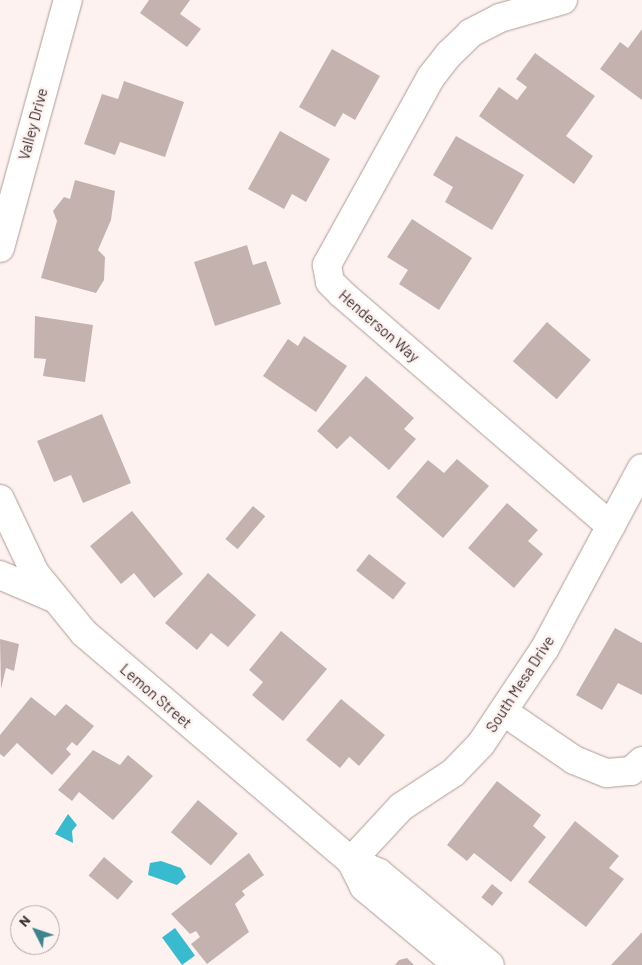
<!DOCTYPE html>
<html>
<head>
<meta charset="utf-8">
<style>
  body { margin:0 }
  #map { position:relative; width:642px; height:965px; overflow:hidden; background:#fef2f0; font-family:Barlow,sans-serif }
  div>[style] { position:absolute }
  .water>* { inset:0; background:#39bbcf; transform-origin:0 0 }
  .building>* { inset:0; background:#c4b2af; transform-origin:0 0 }
  .roads { filter:drop-shadow(0 0 1px #ad9c98) drop-shadow(0 0 1px #ad9c98) }
  .minor>* { height:28px; margin:-14px; padding:0 14px; transform-origin:14px; border-radius:14px; background:#fff }
  span { translate:-50% -50%; white-space:nowrap; text-align:center; line-height:1.15; -webkit-text-stroke:5px #fef2f0; paint-order:stroke }
  .street-label { font-size:15px; color:#38302f }
  .north { position:absolute; left:10px; top:905px; width:50px; height:50px; box-sizing:border-box; background:#fef2f0; border:1px solid #afa4a3; border-radius:50%; rotate:311deg; font-size:14px; font-weight:700; line-height:20px; text-align:center; color:#38302f }
  .north::after { content:''; display:block; margin:auto; width:18px; height:22px; background:#3e848f; clip-path:polygon(50% 0,100% 100%,50% 72%,0 100%) }
</style>
</head>
<body>
<div id="map">
  <div class="water">
    <i style="clip-path:polygon(68px 814px,77px 825px,72px 831px,73px 843px,55px 834px)"></i>
    <i style="clip-path:polygon(161px 861px,181px 868px,186px 877px,177px 885px,148px 875px,150px 863px)"></i>
    <i style="left:175px;top:928px;width:34px;height:16px;rotate:54deg"></i>
  </div>
  <div class="building">
    <i style="clip-path:polygon(149px 0,190px 0,180px 14px,201px 29px,187px 47px,140px 13px)"></i>
    <i style="clip-path:polygon(642px 29px,642px 100px,600px 69px,620px 42px,628px 48px)"></i>
    <i style="clip-path:polygon(332px 49px,380px 76px,355px 120px,343px 113px,335px 127px,299px 107px)"></i>
    <i style="clip-path:polygon(535px 53px,595px 96px,566px 136px,593px 156px,574px 184px,479px 116px,499px 87px,517px 100px,527px 87px,516px 79px)"></i>
    <i style="clip-path:polygon(124px 81px,184px 102px,165px 157px,120px 142px,115px 155px,84px 144px,102px 94px,118px 99px)"></i>
    <i style="clip-path:polygon(280px 131px,330px 159px,306px 202px,292px 194px,284px 209px,248px 189px)"></i>
    <i style="clip-path:polygon(456px 136px,524px 175px,492px 230px,445px 202px,453px 187px,433px 175px)"></i>
    <i style="clip-path:polygon(75px 180px,115px 191px,111px 220px,98px 250px,105px 257px,104px 280px,96px 293px,41px 278px,57px 221px,53px 211px,64px 197px,70px 199px)"></i>
    <i style="clip-path:polygon(412px 219px,472px 258px,439px 310px,399px 284px,408px 270px,387px 257px)"></i>
    <i style="clip-path:polygon(247px 245px,253px 265px,266px 261px,281px 304px,215px 326px,194px 262px)"></i>
    <i style="clip-path:polygon(35px 316px,93px 325px,85px 382px,43px 376px,46px 359px,34px 358px)"></i>
    <i style="left:547px;top:322px;width:58px;height:52px;rotate:41deg"></i>
    <i style="clip-path:polygon(304px 336px,347px 366px,316px 412px,263px 376px,288px 339px,298px 346px)"></i>
    <i style="clip-path:polygon(366px 376px,414px 418px,404px 429px,416px 439px,389px 470px,350px 436px,337px 449px,317px 431px)"></i>
    <i style="clip-path:polygon(102px 414px,131px 483px,83px 503px,71px 475px,54px 482px,37px 441px)"></i>
    <i style="clip-path:polygon(457px 459px,489px 486px,443px 538px,396px 497px,428px 460px,444px 473px)"></i>
    <i style="clip-path:polygon(507px 503px,538px 530px,528px 541px,543px 554px,514px 588px,468px 548px)"></i>
    <i style="left:253px;top:506px;width:16px;height:43px;rotate:40deg"></i>
    <i style="clip-path:polygon(132px 511px,183px 574px,154px 598px,134px 573px,121px 584px,90px 546px)"></i>
    <i style="left:369px;top:554px;width:47px;height:21px;rotate:38deg"></i>
    <i style="clip-path:polygon(208px 573px,256px 615px,228px 647px,211px 633px,197px 650px,165px 623px)"></i>
    <i style="clip-path:polygon(615px 628px,642px 643px,642px 695px,618px 683px,602px 710px,576px 695px)"></i>
    <i style="clip-path:polygon(281px 631px,327px 669px,283px 721px,252px 695px,263px 682px,249px 670px)"></i>
    <i style="clip-path:polygon(0 639px,19px 644px,14px 671px,6px 668px,1px 689px)"></i>
    <i style="clip-path:polygon(31px 697px,55px 716px,66px 704px,94px 726px,77px 746px,72px 742px,66px 749px,71px 754px,52px 775px,17px 743px,4px 757px,0 754px,0 735px)"></i>
    <i style="clip-path:polygon(341px 699px,385px 735px,359px 766px,349px 757px,340px 768px,306px 740px)"></i>
    <i style="clip-path:polygon(93px 750px,120px 765px,128px 755px,153px 776px,113px 820px,79px 792px,72px 801px,58px 790px)"></i>
    <i style="clip-path:polygon(497px 781px,541px 815px,533px 826px,546px 837px,511px 882px,474px 853px,467px 861px,447px 845px)"></i>
    <i style="left:198px;top:800px;width:52px;height:42px;rotate:40deg"></i>
    <i style="clip-path:polygon(575px 821px,619px 856px,609px 868px,624px 879px,586px 927px,528px 882px)"></i>
    <i style="clip-path:polygon(249px 853px,264px 875px,242px 891px,245px 895px,235px 904px,249px 932px,207px 964px,191px 944px,200px 937px,196px 931px,190px 934px,171px 914px)"></i>
    <i style="left:104px;top:857px;width:38px;height:24px;rotate:40deg"></i>
    <i style="left:492px;top:884px;width:14px;height:17px;rotate:39deg"></i>
    <i style="clip-path:polygon(642px 932px,642px 965px,611px 965px)"></i>
    <i style="clip-path:polygon(407px 958px,414px 965px,395px 965px,399px 960px)"></i>
  </div>
  <div class="roads">
    <div class="minor">
      <i style="left:563px;top:0;width:66px;rotate:164.1deg"></i>
      <i style="left:500px;top:18px;width:33px;rotate:153deg"></i>
      <i style="left:471px;top:33px;width:30px;rotate:136deg"></i>
      <i style="left:449px;top:54px;width:29px;rotate:128deg"></i>
      <i style="left:431px;top:77px;width:215px;rotate:119deg"></i>
      <i style="left:327px;top:265px;width:17px;rotate:80deg"></i>
      <i style="left:330px;top:282px;width:17px;rotate:45deg"></i>
      <i style="left:342px;top:294px;width:355px;rotate:40.8deg"></i>
      <i style="left:0;top:248px;width:257px;rotate:-74.7deg"></i>
      <i style="left:0;top:499px;width:82px;rotate:64.7deg"></i>
      <i style="left:35px;top:573px;width:77px;rotate:50.8deg"></i>
      <i style="left:84px;top:633px;width:351px;rotate:40.5deg"></i>
      <i style="left:351px;top:861px;width:30px;rotate:23deg"></i>
      <i style="left:379px;top:873px;width:144px;rotate:39.7deg"></i>
      <i style="left:0;top:575px;width:56px;rotate:23.3deg"></i>
      <i style="left:504px;top:712px;width:85px;rotate:34.4deg"></i>
      <i style="left:574px;top:760px;width:35px;rotate:22deg"></i>
      <i style="left:607px;top:773px;width:24px;rotate:-5deg"></i>
      <i style="left:631px;top:771px;width:15px;rotate:-42deg"></i>
      <i style="left:351px;top:861px;width:74px;rotate:-47.2deg"></i>
      <i style="left:401px;top:807px;width:62px;rotate:-33.2deg"></i>
      <i style="left:453px;top:773px;width:40px;rotate:-46deg"></i>
      <i style="left:481px;top:744px;width:115px;rotate:-56.3deg"></i>
      <i style="left:545px;top:648px;width:204px;rotate:-61.7deg"></i>
      <i style="left:351px;top:861px;width:29px;rotate:63deg"></i>
      <i style="left:364px;top:887px;width:122px;rotate:39.7deg"></i>
    </div>
  </div>
  <div class="street-label">
    <span style="left:33px;top:124px;rotate:-75deg">Valley Drive</span>
    <span style="left:379px;top:326px;rotate:41deg">Henderson Way</span>
    <span style="left:520px;top:684px;rotate:-57deg">South Mesa Drive</span>
    <span style="left:156px;top:696px;rotate:41deg">Lemon Street</span>
  </div>
  <div class="north">N</div>
</div>
</body>
</html>
